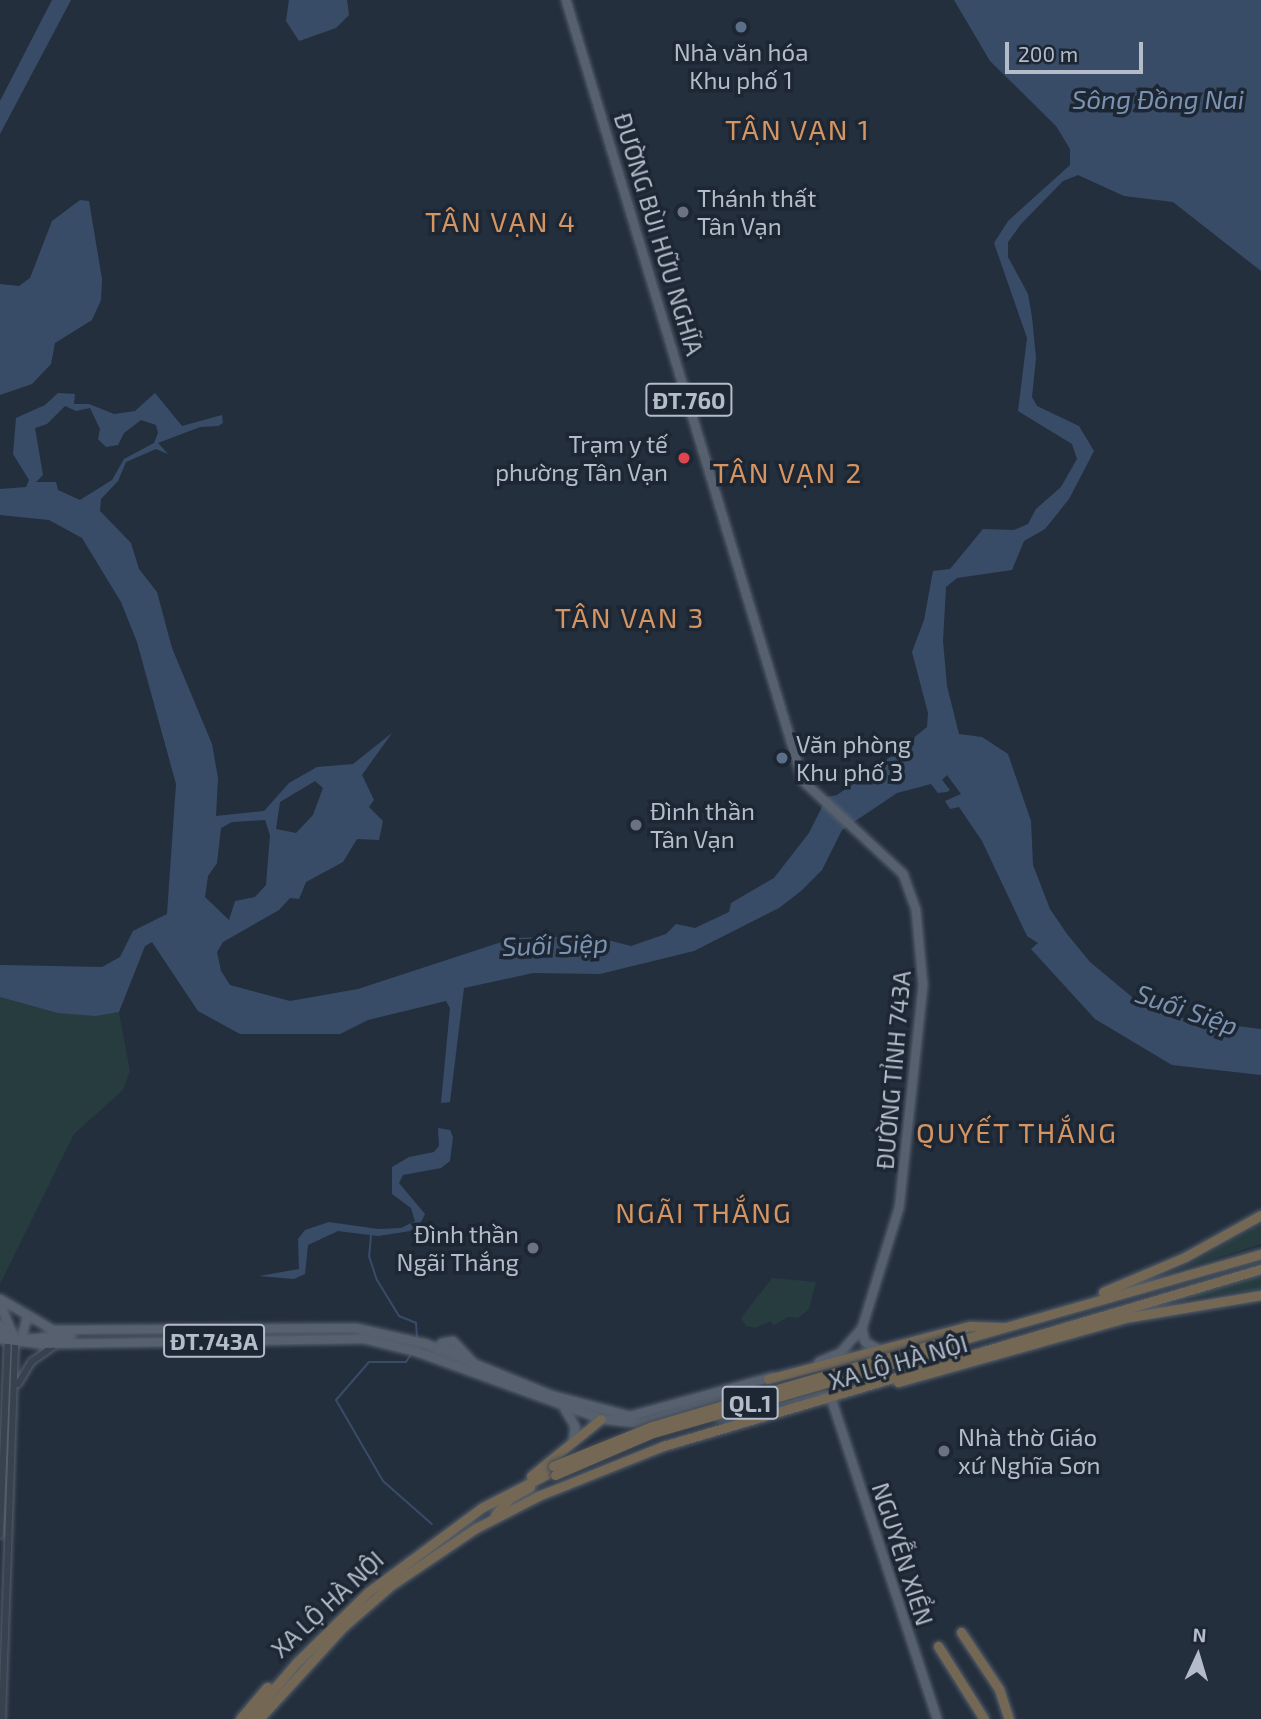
<!DOCTYPE html>
<html>
<head>
<meta charset="utf-8">
<style>
  body { margin:0 }
  #map { position:relative; width:1261px; height:1719px; overflow:hidden; background:#242f3e; font-family:"Exo 2",sans-serif }
  div>[style] { position:absolute }
  .green>* { inset:0; background:#263c3f }
  .water>* { inset:0; background:#394c67 }
  .stream>* { height:2px; margin:-1px; padding:0 1px; transform-origin:1px; border-radius:1px; background:#394c67 }
  .roads { filter:drop-shadow(0 0 2px #565f6c) drop-shadow(0 0 2px #565f6c) }
  .minor>* { height:6px; margin:-3px; padding:0 3px; transform-origin:3px; border-radius:3px; background:#38414e }
  .major>* { height:8px; margin:-4px; padding:0 4px; transform-origin:4px; border-radius:4px; background:#56606e }
  .highway>* { height:9px; margin:-4.5px; padding:0 4.5px; transform-origin:4.5px; border-radius:4.5px; background:#746855 }
  .bridges { filter:drop-shadow(0 0 2px #434c59) drop-shadow(0 0 2px #434c59) }
  .highway-bridge>* { height:9px; margin:-4.5px; padding:0 4.5px; transform-origin:4.5px; border-radius:4.5px; background:#746855 }
  .dots>* { width:19px; height:19px; translate:-50% -50%; box-sizing:border-box; border:4px solid #1d2633; border-radius:50% }
  span { translate:-50% -50%; white-space:nowrap; text-align:center; line-height:1.15; -webkit-text-stroke:7px #1d2633; paint-order:stroke }
  .shield-label span { padding:2px 5px; background:#1d2633; border:2px solid; border-radius:5px; -webkit-text-stroke-width:0 }
  .shield-label { font-size:23px; color:#b4bcc9; font-weight:700 }
  .poi-label { font-size:24px; color:#b4bcc9 }
  .left { translate:0 -50%; text-align:left }
  .right { translate:-100% -50%; text-align:right }
  .street-label { font-size:24px; color:#b4bcc9 }
  .water-label { font-size:26px; color:#7c92b1; font-style:italic }
  .quarter-label { font-size:28px; color:#d59563; letter-spacing:2px }
  .north { position:absolute; left:1163px; top:1621px; width:70px; height:70px; -webkit-text-stroke:5px #1d2633; paint-order:stroke; rotate:4deg; font-size:19px; font-weight:700; line-height:28px; text-align:center; color:#b4bcc9 }
  .north::after { content:''; display:block; margin:auto; width:24px; height:32px; background:#b4bcc9; clip-path:polygon(50% 0,100% 100%,50% 72%,0 100%) }
  .scale { position:absolute; left:1005px; top:42px; width:138px; height:32px; box-sizing:border-box; border:4px solid #b4bcc9; border-top:0; padding-left:9px; font-size:21px; line-height:24px; white-space:nowrap; color:#b4bcc9; -webkit-text-stroke:5px #1d2633; paint-order:stroke }
</style>
</head>
<body>
<div id="map">
  <div class="green">
    <i style="clip-path:polygon(0 997px,96px 1016px,119px 1012px,130px 1071px,123px 1090px,74px 1134px,0 1284px)"></i>
    <i style="clip-path:polygon(1261px 1224px,1261px 1244px,1165px 1274px,1190px 1264px)"></i>
    <i style="clip-path:polygon(1261px 1276px,1261px 1289px,1175px 1300px)"></i>
    <i style="clip-path:polygon(772px 1278px,816px 1282px,809px 1309px,798px 1318px,788px 1317px,774px 1325px,770px 1321px,755px 1328px,746px 1326px,741px 1318px)"></i>
  </div>
  <div class="water">
    <i style="clip-path:polygon(52px 0,71px 0,0 134px,0 101px)"></i>
    <i style="clip-path:polygon(289px 0,347px 0,349px 15px,336px 28px,299px 41px,286px 21px)"></i>
    <i style="clip-path:polygon(evenodd,954px 0,1261px 0,1261px 271px,1173px 202px,1124px 196px,1078px 175px,1063px 181px,1021px 224px,1008px 242px,1008px 257px,1028px 294px,1032px 317px,1036px 358px,1032px 397px,1037px 406px,1079px 426px,1094px 451px,1069px 499px,1045px 529px,1024px 541px,1012px 570px,957px 578px,946px 587px,943px 641px,947px 686px,959px 734px,982px 737px,1008px 754px,1031px 821px,1033px 865px,1050px 909px,1067px 934px,1090px 962px,1144px 1007px,1189px 1020px,1261px 1029px,1261px 1075px,1172px 1065px,1095px 1019px,1031px 949px,1038px 943px,1027px 936px,982px 841px,959px 807px,950px 809px,945px 801px,961px 794px,947px 775px,942px 780px,950px 790px,947px 792px,938px 793px,931px 784px,897px 793px,842px 830px,822px 870px,801px 891px,779px 908px,694px 951px,600px 974px,533px 973px,464px 988px,450px 1102px,441px 1103px,450px 1008px,446px 1001px,368px 1020px,340px 1034px,240px 1034px,198px 1011px,152px 942px,145px 946px,119px 1012px,96px 1016px,58px 1013px,0 997px,0 965px,102px 967px,120px 957px,133px 931px,167px 914px,176px 784px,137px 642px,121px 602px,82px 538px,49px 520px,0 515px,0 489px,26px 487px,29px 480px,13px 454px,16px 418px,45px 405px,58px 393px,75px 394px,74px 404px,89px 404px,114px 414px,135px 411px,155px 393px,182px 426px,222px 415px,223px 423px,218px 426px,200px 427px,158px 443px,168px 454px,156px 449px,126px 462px,118px 481px,101px 499px,100px 511px,131px 543px,139px 569px,157px 592px,172px 648px,212px 744px,218px 778px,216px 816px,264px 811px,289px 783px,317px 767px,353px 764px,392px 733px,362px 775px,374px 800px,369px 807px,383px 821px,379px 840px,357px 839px,343px 862px,306px 882px,299px 899px,290px 898px,279px 910px,223px 942px,217px 952px,221px 971px,230px 985px,290px 1001px,358px 989px,514px 938px,592px 936px,631px 946px,666px 934px,676px 924px,695px 928px,729px 912px,731px 903px,774px 878px,809px 833px,827px 797px,837px 795px,879px 766px,927px 727px,928px 713px,912px 652px,924px 620px,933px 571px,950px 569px,983px 529px,1014px 530px,1028px 524px,1036px 509px,1061px 487px,1077px 459px,1072px 444px,1018px 411px,1027px 338px,994px 243px,1008px 221px,1070px 165px,1070px 149px,1056px 126px,990px 61px,954px 0,65px 406px,76px 411px,90px 408px,100px 429px,98px 439px,106px 447px,118px 445px,124px 433px,141px 420px,156px 425px,158px 433px,154px 443px,124px 459px,112px 480px,80px 500px,58px 490px,56px 482px,36px 482px,43px 475px,35px 428px,47px 424px,65px 406px,954px 0,315px 781px,323px 788px,313px 815px,296px 833px,276px 829px,280px 802px,315px 781px,954px 0,265px 820px,270px 835px,266px 885px,255px 897px,235px 901px,229px 920px,205px 897px,208px 876px,217px 863px,221px 828px,232px 822px,265px 820px)"></i>
    <i style="clip-path:polygon(80px 200px,89px 201px,102px 279px,101px 300px,92px 320px,55px 343px,51px 364px,32px 384px,0 395px,0 284px,19px 286px,30px 278px,52px 221px)"></i>
    <i style="clip-path:polygon(438px 1128px,450px 1130px,453px 1137px,450px 1161px,441px 1168px,403px 1175px,399px 1183px,425px 1214px,417px 1230px,378px 1236px,338px 1231px,308px 1245px,305px 1274px,294px 1279px,259px 1276px,299px 1269px,298px 1239px,305px 1230px,329px 1222px,378px 1229px,401px 1228px,415px 1221px,411px 1208px,392px 1194px,392px 1167px,409px 1157px,434px 1152px,439px 1146px)"></i>
  </div>
  <div class="stream">
    <i style="left:371px;top:1235px;width:21px;rotate:95deg"></i>
    <i style="left:369px;top:1256px;width:25px;rotate:72deg"></i>
    <i style="left:377px;top:1280px;width:42px;rotate:58.6deg"></i>
    <i style="left:399px;top:1316px;width:18px;rotate:22deg"></i>
    <i style="left:416px;top:1323px;width:16px;rotate:86deg"></i>
    <i style="left:411px;top:1354px;width:9px;rotate:122deg"></i>
    <i style="left:406px;top:1362px;width:37px;rotate:180deg"></i>
    <i style="left:369px;top:1362px;width:50px;rotate:131deg"></i>
    <i style="left:336px;top:1400px;width:94px;rotate:59.9deg"></i>
    <i style="left:383px;top:1481px;width:65px;rotate:41.3deg"></i>
  </div>
  <div class="roads">
    <div class="minor">
      <i style="left:18px;top:1384px;width:26px;rotate:-59deg"></i>
      <i style="left:31px;top:1362px;width:29px;rotate:-35deg"></i>
      <i style="left:0;top:1535px;width:195px;rotate:-87.7deg"></i>
      <i style="left:2px;top:1719px;width:379px;rotate:-88deg"></i>
    </div>
    <div class="major">
      <i style="left:566px;top:0;width:816px;rotate:73.12deg"></i>
      <i style="left:803px;top:781px;width:137px;rotate:42.9deg"></i>
      <i style="left:903px;top:874px;width:38px;rotate:70deg"></i>
      <i style="left:916px;top:910px;width:75px;rotate:84.7deg"></i>
      <i style="left:923px;top:985px;width:224px;rotate:96.1deg"></i>
      <i style="left:899px;top:1208px;width:126px;rotate:107.1deg"></i>
      <i style="left:862px;top:1328px;width:33px;rotate:131deg"></i>
      <i style="left:840px;top:1353px;width:23px;rotate:157deg"></i>
      <i style="left:0;top:1299px;width:61px;rotate:30.3deg"></i>
      <i style="left:53px;top:1330px;width:303px;rotate:-0.4deg"></i>
      <i style="left:356px;top:1328px;width:73px;rotate:12.7deg"></i>
      <i style="left:0;top:1304px;width:39px;rotate:67deg"></i>
      <i style="left:0;top:1325px;width:17px;rotate:62deg"></i>
      <i style="left:862px;top:1328px;width:14px;rotate:78deg"></i>
      <i style="left:865px;top:1342px;width:17px;rotate:28deg"></i>
      <i style="left:0;top:1339px;width:40px;rotate:7.1deg"></i>
      <i style="left:40px;top:1344px;width:325px;rotate:-0.9deg"></i>
      <i style="left:365px;top:1339px;width:54px;rotate:14deg"></i>
      <i style="left:417px;top:1352px;width:196px;rotate:20deg"></i>
      <i style="left:601px;top:1419px;width:39px;rotate:7deg"></i>
      <i style="left:640px;top:1424px;width:88px;rotate:-16.6deg"></i>
      <i style="left:724px;top:1399px;width:10px;rotate:17deg"></i>
      <i style="left:28px;top:1339px;width:43px;rotate:-5.3deg"></i>
      <i style="left:21px;top:1341px;width:25px;rotate:-76deg"></i>
      <i style="left:424px;top:1343px;width:137px;rotate:22.3deg"></i>
      <i style="left:551px;top:1395px;width:82px;rotate:14.9deg"></i>
      <i style="left:630px;top:1416px;width:148px;rotate:-15.3deg"></i>
      <i style="left:440px;top:1347px;width:28px;rotate:23deg"></i>
      <i style="left:438px;top:1350px;width:8px;rotate:-60deg"></i>
      <i style="left:442px;top:1343px;width:11px;rotate:-10deg"></i>
      <i style="left:453px;top:1341px;width:37px;rotate:47deg"></i>
      <i style="left:832px;top:1401px;width:335px;rotate:71.7deg"></i>
      <i style="left:750px;top:1407px;width:68px;rotate:-12.8deg"></i>
      <i style="left:816px;top:1392px;width:15px;rotate:16deg"></i>
      <i style="left:565px;top:1410px;width:19px;rotate:58deg"></i>
      <i style="left:575px;top:1426px;width:17px;rotate:97deg"></i>
      <i style="left:718px;top:1417px;width:43px;rotate:-7.9deg"></i>
    </div>
    <div class="highway">
      <i style="left:1103px;top:1292px;width:89px;rotate:-23.1deg"></i>
      <i style="left:1185px;top:1257px;width:87px;rotate:-28.9deg"></i>
      <i style="left:947px;top:1344px;width:327px;rotate:-16deg"></i>
      <i style="left:768px;top:1379px;width:209px;rotate:-14.7deg"></i>
      <i style="left:970px;top:1326px;width:34px;rotate:2deg"></i>
      <i style="left:898px;top:1382px;width:241px;rotate:-15.7deg"></i>
      <i style="left:1130px;top:1317px;width:133px;rotate:-9.5deg"></i>
      <i style="left:531px;top:1476px;width:90px;rotate:-39.2deg"></i>
      <i style="left:495px;top:1515px;width:23px;rotate:-49deg"></i>
      <i style="left:510px;top:1498px;width:23px;rotate:-29deg"></i>
      <i style="left:961px;top:1632px;width:69px;rotate:56.3deg"></i>
      <i style="left:999px;top:1689px;width:32px;rotate:72deg"></i>
      <i style="left:938px;top:1646px;width:86px;rotate:57.8deg"></i>
      <i style="left:240px;top:1719px;width:42px;rotate:-49.8deg"></i>
      <i style="left:248px;top:1719px;width:74px;rotate:-49.4deg"></i>
      <i style="left:296px;top:1663px;width:101px;rotate:-44.6deg"></i>
      <i style="left:368px;top:1592px;width:143px;rotate:-36.5deg"></i>
      <i style="left:483px;top:1507px;width:79px;rotate:-27.2deg"></i>
      <i style="left:259px;top:1719px;width:126px;rotate:-47.6deg"></i>
      <i style="left:344px;top:1626px;width:61px;rotate:-41deg"></i>
      <i style="left:390px;top:1586px;width:104px;rotate:-34deg"></i>
      <i style="left:476px;top:1528px;width:70px;rotate:-27.3deg"></i>
      <i style="left:538px;top:1496px;width:135px;rotate:-21.8deg"></i>
      <i style="left:663px;top:1446px;width:624px;rotate:-16.49deg"></i>
    </div>
  </div>
  <div class="bridges">
    <div class="highway-bridge">
      <i style="left:770px;top:1391px;width:184px;rotate:-16.1deg"></i>
      <i style="left:553px;top:1466px;width:107px;rotate:-22deg"></i>
      <i style="left:652px;top:1426px;width:96px;rotate:-16.4deg"></i>
      <i style="left:555px;top:1475px;width:103px;rotate:-23.3deg"></i>
      <i style="left:650px;top:1434px;width:313px;rotate:-16.1deg"></i>
    </div>
  </div>
  <div class="dots">
    <i style="left:741px;top:27px;background:#5c6f8a"></i>
    <i style="left:683px;top:212px;background:#6b7280"></i>
    <i style="left:684px;top:458px;background:#e0444e"></i>
    <i style="left:782px;top:758px;background:#5c6f8a"></i>
    <i style="left:636px;top:825px;background:#6b7280"></i>
    <i style="left:533px;top:1248px;background:#6b7280"></i>
    <i style="left:944px;top:1451px;background:#6b7280"></i>
  </div>
  <div class="shield-label">
    <span style="left:689px;top:400px">ĐT.760</span>
    <span style="left:214px;top:1341px">ĐT.743A</span>
    <span style="left:750px;top:1403px">QL.1</span>
  </div>
  <div class="poi-label">
    <span style="left:741px;top:66px">Nhà văn hóa<br>Khu phố 1</span>
    <span class="left" style="left:697px;top:212px">Thánh thất<br>Tân Vạn</span>
    <span class="right" style="left:668px;top:458px">Trạm y tế<br>phường Tân Vạn</span>
    <span class="left" style="left:796px;top:758px">Văn phòng<br>Khu phố 3</span>
    <span class="left" style="left:650px;top:825px">Đình thần<br>Tân Vạn</span>
    <span class="right" style="left:519px;top:1248px">Đình thần<br>Ngãi Thắng</span>
    <span class="left" style="left:958px;top:1451px">Nhà thờ Giáo<br>xứ Nghĩa Sơn</span>
  </div>
  <div class="street-label">
    <span style="left:659px;top:234px;rotate:73deg">ĐƯỜNG BÙI HỮU NGHĨA</span>
    <span style="left:893px;top:1070px;rotate:-85deg">ĐƯỜNG TỈNH 743A</span>
    <span style="left:898px;top:1362px;rotate:-16deg">XA LỘ HÀ NỘI</span>
    <span style="left:903px;top:1554px;rotate:72deg">NGUYỄN XIỂN</span>
    <span style="left:327px;top:1604px;rotate:-43deg">XA LỘ HÀ NỘI</span>
  </div>
  <div class="water-label">
    <span style="left:1158px;top:99px">Sông Đồng Nai</span>
    <span style="left:555px;top:944px;rotate:-2deg">Suối Siệp</span>
    <span style="left:1187px;top:1009px;rotate:19deg">Suối Siệp</span>
  </div>
  <div class="quarter-label">
    <span style="left:798px;top:129px">TÂN VẠN 1</span>
    <span style="left:501px;top:221px">TÂN VẠN 4</span>
    <span style="left:788px;top:472px">TÂN VẠN 2</span>
    <span style="left:630px;top:617px">TÂN VẠN 3</span>
    <span style="left:1017px;top:1132px">QUYẾT THẮNG</span>
    <span style="left:704px;top:1212px">NGÃI THẮNG</span>
  </div>
  <div class="north">N</div>
  <div class="scale">200 m</div>
</div>
</body>
</html>
